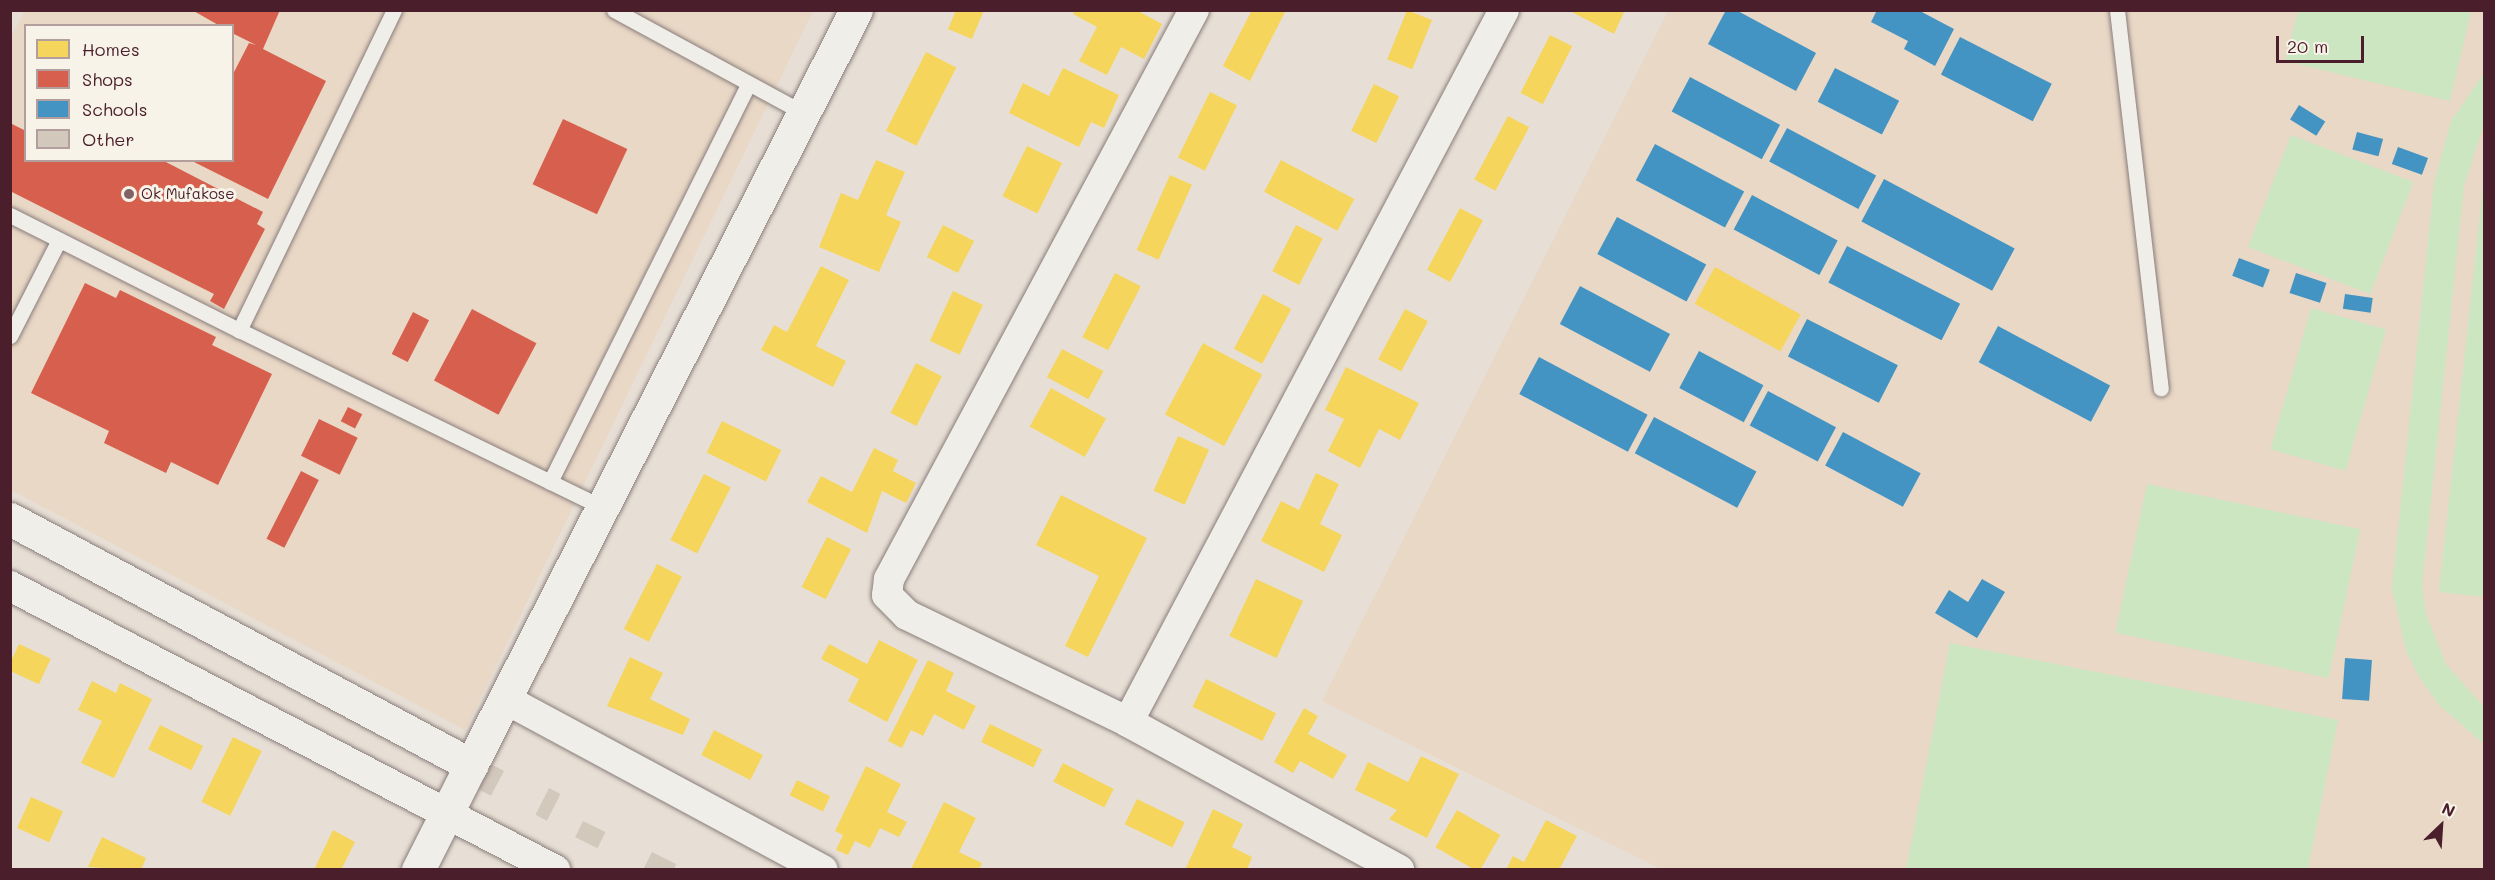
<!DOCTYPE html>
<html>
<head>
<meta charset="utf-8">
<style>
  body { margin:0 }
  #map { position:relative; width:2495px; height:880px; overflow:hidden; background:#e7dfd5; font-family:Mali,sans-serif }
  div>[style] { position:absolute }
  .built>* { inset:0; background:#e9d8c6 }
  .green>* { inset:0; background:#cbe6c0; transform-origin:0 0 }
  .homes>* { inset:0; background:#f6d55c; transform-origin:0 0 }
  .shops>* { inset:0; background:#d6604d; transform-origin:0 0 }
  .schools>* { inset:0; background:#4393c3; transform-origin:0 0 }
  .building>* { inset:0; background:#d3c8bc; transform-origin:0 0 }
  .roads { filter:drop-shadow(0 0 2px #897d7b) drop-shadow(0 0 2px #897d7b) }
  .service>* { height:15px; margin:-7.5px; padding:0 7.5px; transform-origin:7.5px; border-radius:7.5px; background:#f0eee9 }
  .minor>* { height:30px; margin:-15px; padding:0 15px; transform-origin:15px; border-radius:15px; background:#f0eee9 }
  .tertiary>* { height:33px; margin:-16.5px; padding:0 16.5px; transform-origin:16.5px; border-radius:16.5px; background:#f0eee9 }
  .dots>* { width:16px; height:16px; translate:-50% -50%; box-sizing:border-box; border:3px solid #f7f3e8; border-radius:50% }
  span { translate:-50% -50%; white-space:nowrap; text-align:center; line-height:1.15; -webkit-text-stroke:6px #f7f3e8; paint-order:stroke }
  .poi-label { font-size:15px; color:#4a1f2b }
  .left { translate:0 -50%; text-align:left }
  .frame { position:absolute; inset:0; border:12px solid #4a1f2b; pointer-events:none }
  .legend { position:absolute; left:24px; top:24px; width:210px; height:138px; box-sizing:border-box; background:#f7f3e8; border:2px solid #b29e9c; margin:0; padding:8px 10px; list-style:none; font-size:18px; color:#4a1f2b }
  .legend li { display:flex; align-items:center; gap:12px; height:30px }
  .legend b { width:30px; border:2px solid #b29e9c }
  .north { position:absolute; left:2411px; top:796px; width:60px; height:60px; -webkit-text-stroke:4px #f7f3e8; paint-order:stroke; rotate:25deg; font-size:16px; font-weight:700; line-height:24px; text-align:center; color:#4a1f2b }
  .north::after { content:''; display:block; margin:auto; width:21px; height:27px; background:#4a1f2b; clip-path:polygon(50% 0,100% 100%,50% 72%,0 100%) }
  .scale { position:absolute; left:2276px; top:36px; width:88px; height:27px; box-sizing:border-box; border:3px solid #4a1f2b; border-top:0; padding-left:8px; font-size:18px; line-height:21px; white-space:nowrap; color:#4a1f2b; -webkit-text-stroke:4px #f7f3e8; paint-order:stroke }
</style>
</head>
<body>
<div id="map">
  <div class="built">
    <i style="clip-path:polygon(evenodd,25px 10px,813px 11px,465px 730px,11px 490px,10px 39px,25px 10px,26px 26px,232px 26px,232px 160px,26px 160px,26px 26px)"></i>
    <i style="clip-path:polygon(1668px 11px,2484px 11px,2484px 869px,1661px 869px,1322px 701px)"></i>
  </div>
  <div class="green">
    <i style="clip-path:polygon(2298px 11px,2471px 11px,2450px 101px,2285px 61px)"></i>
    <i style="clip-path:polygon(2484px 73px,2484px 124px,2464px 186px,2422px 586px,2426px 614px,2446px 664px,2484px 707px,2484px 744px,2440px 706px,2421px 680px,2406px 651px,2392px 588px,2434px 183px,2451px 121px)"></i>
    <i style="left:2291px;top:135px;width:131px;height:120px;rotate:21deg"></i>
    <i style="clip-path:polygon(2484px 176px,2484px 597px,2439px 592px)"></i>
    <i style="left:2311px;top:308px;width:78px;height:147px;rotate:16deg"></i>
    <i style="left:2147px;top:484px;width:218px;height:152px;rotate:12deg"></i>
    <i style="clip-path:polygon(1950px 643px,2338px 720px,2308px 869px,1906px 869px)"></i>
  </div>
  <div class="homes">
    <i style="clip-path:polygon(956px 10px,984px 10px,972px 39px,948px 29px)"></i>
    <i style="clip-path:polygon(1075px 10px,1136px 10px,1162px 24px,1144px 59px,1121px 47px,1107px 75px,1079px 61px,1097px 27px,1073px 14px)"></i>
    <i style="clip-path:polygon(1252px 10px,1286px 10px,1250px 81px,1223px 66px)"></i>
    <i style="left:1407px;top:10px;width:27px;height:53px;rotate:22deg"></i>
    <i style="clip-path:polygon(1568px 10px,1625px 10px,1614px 34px)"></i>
    <i style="left:1550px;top:35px;width:25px;height:65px;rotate:27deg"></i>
    <i style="left:926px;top:52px;width:34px;height:88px;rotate:27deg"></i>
    <i style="clip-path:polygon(1063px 68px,1119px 95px,1104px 128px,1091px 122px,1079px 147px,1009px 113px,1023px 83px,1049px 96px)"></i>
    <i style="left:1374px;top:84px;width:28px;height:52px;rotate:26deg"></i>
    <i style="left:1210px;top:92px;width:30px;height:73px;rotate:26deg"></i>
    <i style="left:1508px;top:116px;width:24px;height:72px;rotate:28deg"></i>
    <i style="left:1027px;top:146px;width:39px;height:56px;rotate:26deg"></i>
    <i style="clip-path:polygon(876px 160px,905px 172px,886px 215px,901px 222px,879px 272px,819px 247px,841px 193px,858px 200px)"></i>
    <i style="left:1281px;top:160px;width:83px;height:36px;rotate:28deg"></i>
    <i style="left:1170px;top:175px;width:24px;height:82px;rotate:24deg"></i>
    <i style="left:1460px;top:208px;width:26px;height:70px;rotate:28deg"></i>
    <i style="left:943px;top:225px;width:35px;height:36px;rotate:27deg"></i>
    <i style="left:1296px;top:225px;width:30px;height:52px;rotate:27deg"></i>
    <i style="clip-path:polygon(821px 266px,849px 280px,816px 346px,846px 361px,833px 387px,761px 350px,774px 325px,787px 332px)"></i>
    <i style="left:1715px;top:267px;width:98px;height:42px;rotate:29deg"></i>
    <i style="left:1115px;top:273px;width:29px;height:72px;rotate:27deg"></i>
    <i style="left:953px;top:291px;width:33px;height:55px;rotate:25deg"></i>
    <i style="left:1263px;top:294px;width:32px;height:62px;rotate:28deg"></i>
    <i style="left:1405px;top:309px;width:26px;height:57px;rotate:28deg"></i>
    <i style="left:1203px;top:343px;width:67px;height:81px;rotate:28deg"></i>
    <i style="left:1062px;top:349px;width:47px;height:32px;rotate:28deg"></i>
    <i style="left:916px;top:363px;width:29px;height:56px;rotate:27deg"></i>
    <i style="clip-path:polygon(1346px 367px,1419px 403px,1400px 440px,1379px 429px,1360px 468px,1328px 451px,1344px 419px,1325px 410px)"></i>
    <i style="left:1051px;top:388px;width:63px;height:44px;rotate:29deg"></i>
    <i style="left:722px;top:421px;width:66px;height:35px;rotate:26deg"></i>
    <i style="left:1178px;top:436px;width:34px;height:60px;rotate:24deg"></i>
    <i style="clip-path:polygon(874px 448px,898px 460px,893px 471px,916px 483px,906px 503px,882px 491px,867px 533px,807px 502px,821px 476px,852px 492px)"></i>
    <i style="clip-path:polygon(1316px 473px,1339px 484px,1320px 524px,1342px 535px,1324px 572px,1261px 541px,1281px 501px,1299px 510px)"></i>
    <i style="left:704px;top:474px;width:30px;height:74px;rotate:27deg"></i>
    <i style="clip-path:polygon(1061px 495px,1147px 538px,1088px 657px,1065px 646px,1099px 576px,1036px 545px)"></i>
    <i style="left:827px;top:537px;width:27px;height:56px;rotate:27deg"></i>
    <i style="left:657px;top:564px;width:28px;height:73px;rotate:27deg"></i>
    <i style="left:1256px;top:579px;width:52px;height:63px;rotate:25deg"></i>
    <i style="clip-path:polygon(879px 640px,918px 660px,887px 722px,848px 701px,859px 679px,821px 659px,829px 644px,867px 664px)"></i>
    <i style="left:19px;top:644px;width:35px;height:28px;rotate:25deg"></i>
    <i style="clip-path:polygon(630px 657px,663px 673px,650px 699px,690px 719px,683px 735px,607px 706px)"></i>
    <i style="clip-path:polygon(928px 660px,954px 673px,946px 691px,976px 706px,964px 730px,934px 714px,923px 736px,911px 730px,902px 748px,888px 741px)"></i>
    <i style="left:1206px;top:679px;width:78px;height:31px;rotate:26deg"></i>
    <i style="clip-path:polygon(92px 681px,116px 693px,120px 683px,152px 699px,114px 778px,81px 763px,102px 721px,78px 710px)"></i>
    <i style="clip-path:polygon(1304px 708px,1318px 716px,1308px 734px,1347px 755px,1333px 779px,1300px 761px,1293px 773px,1274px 762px)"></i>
    <i style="left:990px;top:724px;width:58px;height:20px;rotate:26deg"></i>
    <i style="left:160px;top:725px;width:48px;height:27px;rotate:26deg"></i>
    <i style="left:714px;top:730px;width:55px;height:28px;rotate:27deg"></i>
    <i style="left:233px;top:737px;width:32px;height:72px;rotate:26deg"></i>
    <i style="clip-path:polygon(1421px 756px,1459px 774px,1427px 838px,1389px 819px,1397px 810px,1355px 790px,1368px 762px,1408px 782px)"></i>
    <i style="left:1063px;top:763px;width:57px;height:21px;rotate:27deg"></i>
    <i style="clip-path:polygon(866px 766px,901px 784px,887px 812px,907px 822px,899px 837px,880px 828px,870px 848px,855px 841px,848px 855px,836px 850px,843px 835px,835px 831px)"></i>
    <i style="left:797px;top:780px;width:37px;height:17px;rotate:26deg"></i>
    <i style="left:31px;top:797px;width:35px;height:34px;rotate:24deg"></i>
    <i style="left:1137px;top:799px;width:53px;height:28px;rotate:26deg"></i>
    <i style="clip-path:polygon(944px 802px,976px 818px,959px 852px,982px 863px,979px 870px,911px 869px)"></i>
    <i style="clip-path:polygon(1213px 809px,1243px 824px,1232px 847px,1252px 857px,1247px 870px,1185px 870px)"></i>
    <i style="left:1457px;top:810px;width:50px;height:43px;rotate:30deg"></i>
    <i style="clip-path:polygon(1546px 820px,1577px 836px,1559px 870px,1506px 870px,1513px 856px,1524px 862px)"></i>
    <i style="clip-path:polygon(333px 830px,355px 842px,341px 870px,314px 870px)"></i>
    <i style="clip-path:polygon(102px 837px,146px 858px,141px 870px,88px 867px)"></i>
  </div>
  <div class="shops">
    <i style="clip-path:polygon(192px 10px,280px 10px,263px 49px,326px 81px,268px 199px,190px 160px,232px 160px,232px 76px,249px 43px,256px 45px,232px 33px,232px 26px,220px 26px)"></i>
    <i style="left:563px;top:119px;width:71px;height:72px;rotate:25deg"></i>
    <i style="clip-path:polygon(10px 123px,26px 131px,26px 160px,162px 160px,263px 212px,257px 224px,265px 229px,224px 309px,210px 301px,214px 294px,10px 191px)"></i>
    <i style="clip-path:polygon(85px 283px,116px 298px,120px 290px,216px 337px,212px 345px,272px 374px,218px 485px,171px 462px,166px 473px,104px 443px,109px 431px,31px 393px)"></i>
    <i style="left:472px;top:309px;width:73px;height:81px;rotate:28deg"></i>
    <i style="left:413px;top:312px;width:18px;height:47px;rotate:27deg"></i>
    <i style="left:348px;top:407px;width:16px;height:16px;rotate:27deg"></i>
    <i style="left:319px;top:419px;width:43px;height:41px;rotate:26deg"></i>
    <i style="left:301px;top:471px;width:20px;height:76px;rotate:27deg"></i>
  </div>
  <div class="schools">
    <i style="clip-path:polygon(1726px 10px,1736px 10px,1816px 53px,1796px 91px,1708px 44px)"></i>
    <i style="clip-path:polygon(1877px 10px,1918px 10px,1954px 29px,1935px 66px,1904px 49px,1908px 41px,1871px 22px)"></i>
    <i style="left:1960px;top:37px;width:103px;height:42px;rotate:27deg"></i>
    <i style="left:1835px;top:68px;width:72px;height:38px;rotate:27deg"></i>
    <i style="left:1690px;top:77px;width:102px;height:39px;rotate:28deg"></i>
    <i style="left:2299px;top:105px;width:31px;height:17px;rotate:32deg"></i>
    <i style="left:1787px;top:128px;width:101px;height:38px;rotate:28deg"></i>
    <i style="left:2357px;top:132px;width:27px;height:18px;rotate:15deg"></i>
    <i style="left:1655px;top:144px;width:101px;height:41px;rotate:28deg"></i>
    <i style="left:2398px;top:147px;width:32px;height:18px;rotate:20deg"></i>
    <i style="left:1884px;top:179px;width:148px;height:48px;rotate:28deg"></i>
    <i style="left:1752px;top:195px;width:97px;height:39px;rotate:28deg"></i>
    <i style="left:1617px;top:217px;width:101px;height:42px;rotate:28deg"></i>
    <i style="left:1847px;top:246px;width:127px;height:41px;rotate:27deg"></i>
    <i style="left:2239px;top:258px;width:33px;height:19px;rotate:21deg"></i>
    <i style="left:2296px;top:273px;width:32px;height:21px;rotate:18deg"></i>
    <i style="left:1580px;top:286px;width:102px;height:43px;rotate:28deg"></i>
    <i style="left:2345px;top:294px;width:28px;height:15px;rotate:8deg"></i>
    <i style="left:1807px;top:319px;width:102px;height:42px;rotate:27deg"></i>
    <i style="left:1998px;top:326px;width:127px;height:41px;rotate:28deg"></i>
    <i style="left:1699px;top:351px;width:73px;height:42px;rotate:28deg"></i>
    <i style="left:1539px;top:357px;width:123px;height:42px;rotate:28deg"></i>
    <i style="left:1768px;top:391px;width:77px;height:39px;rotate:28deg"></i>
    <i style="left:1654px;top:417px;width:116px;height:41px;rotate:28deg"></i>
    <i style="left:1843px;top:432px;width:88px;height:38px;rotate:28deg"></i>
    <i style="clip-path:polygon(1982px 579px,2005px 592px,1977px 638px,1935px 613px,1949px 590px,1968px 602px)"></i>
    <i style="left:2345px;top:658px;width:27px;height:41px;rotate:4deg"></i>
  </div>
  <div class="building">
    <i style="left:489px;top:763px;width:17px;height:28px;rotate:28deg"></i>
    <i style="left:549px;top:788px;width:13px;height:30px;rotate:27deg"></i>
    <i style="left:583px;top:821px;width:25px;height:18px;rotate:26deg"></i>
    <i style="clip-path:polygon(652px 852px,676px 864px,674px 870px,643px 870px)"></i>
  </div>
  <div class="roads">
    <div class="service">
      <i style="left:394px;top:10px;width:356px;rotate:115.8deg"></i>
      <i style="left:239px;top:330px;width:408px;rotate:26deg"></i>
      <i style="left:614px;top:10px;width:216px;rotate:28.5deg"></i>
      <i style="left:2117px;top:10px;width:381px;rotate:83.4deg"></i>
      <i style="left:10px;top:215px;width:256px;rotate:26.7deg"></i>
      <i style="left:10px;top:336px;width:108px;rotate:-63deg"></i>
      <i style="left:550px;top:482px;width:444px;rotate:-63.5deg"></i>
    </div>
    <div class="minor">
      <i style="left:1194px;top:10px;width:646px;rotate:118.19deg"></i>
      <i style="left:889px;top:579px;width:16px;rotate:97deg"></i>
      <i style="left:887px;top:595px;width:28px;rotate:45deg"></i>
      <i style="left:907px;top:615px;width:246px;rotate:25.8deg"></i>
      <i style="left:1128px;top:722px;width:309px;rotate:28.6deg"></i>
      <i style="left:10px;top:586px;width:615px;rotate:27.52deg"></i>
      <i style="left:505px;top:699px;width:361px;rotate:28.3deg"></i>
      <i style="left:1128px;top:722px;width:805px;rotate:-62.16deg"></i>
    </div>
    <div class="tertiary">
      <i style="left:10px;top:519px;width:523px;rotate:28.09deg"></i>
      <i style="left:471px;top:765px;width:118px;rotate:116.8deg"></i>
      <i style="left:471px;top:765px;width:847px;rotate:-62.98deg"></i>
    </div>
  </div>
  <div class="dots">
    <i style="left:129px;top:194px;background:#816266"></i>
  </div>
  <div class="poi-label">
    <span class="left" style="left:141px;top:194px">Ok Mufakose</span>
  </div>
  <div class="frame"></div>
  <ul class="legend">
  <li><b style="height:16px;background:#f6d55c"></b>Homes</li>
  <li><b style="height:16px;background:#d6604d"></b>Shops</li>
  <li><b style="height:16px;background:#4393c3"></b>Schools</li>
  <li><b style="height:16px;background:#d3c8bc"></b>Other</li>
  </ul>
  <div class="north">N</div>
  <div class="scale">20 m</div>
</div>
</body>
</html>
